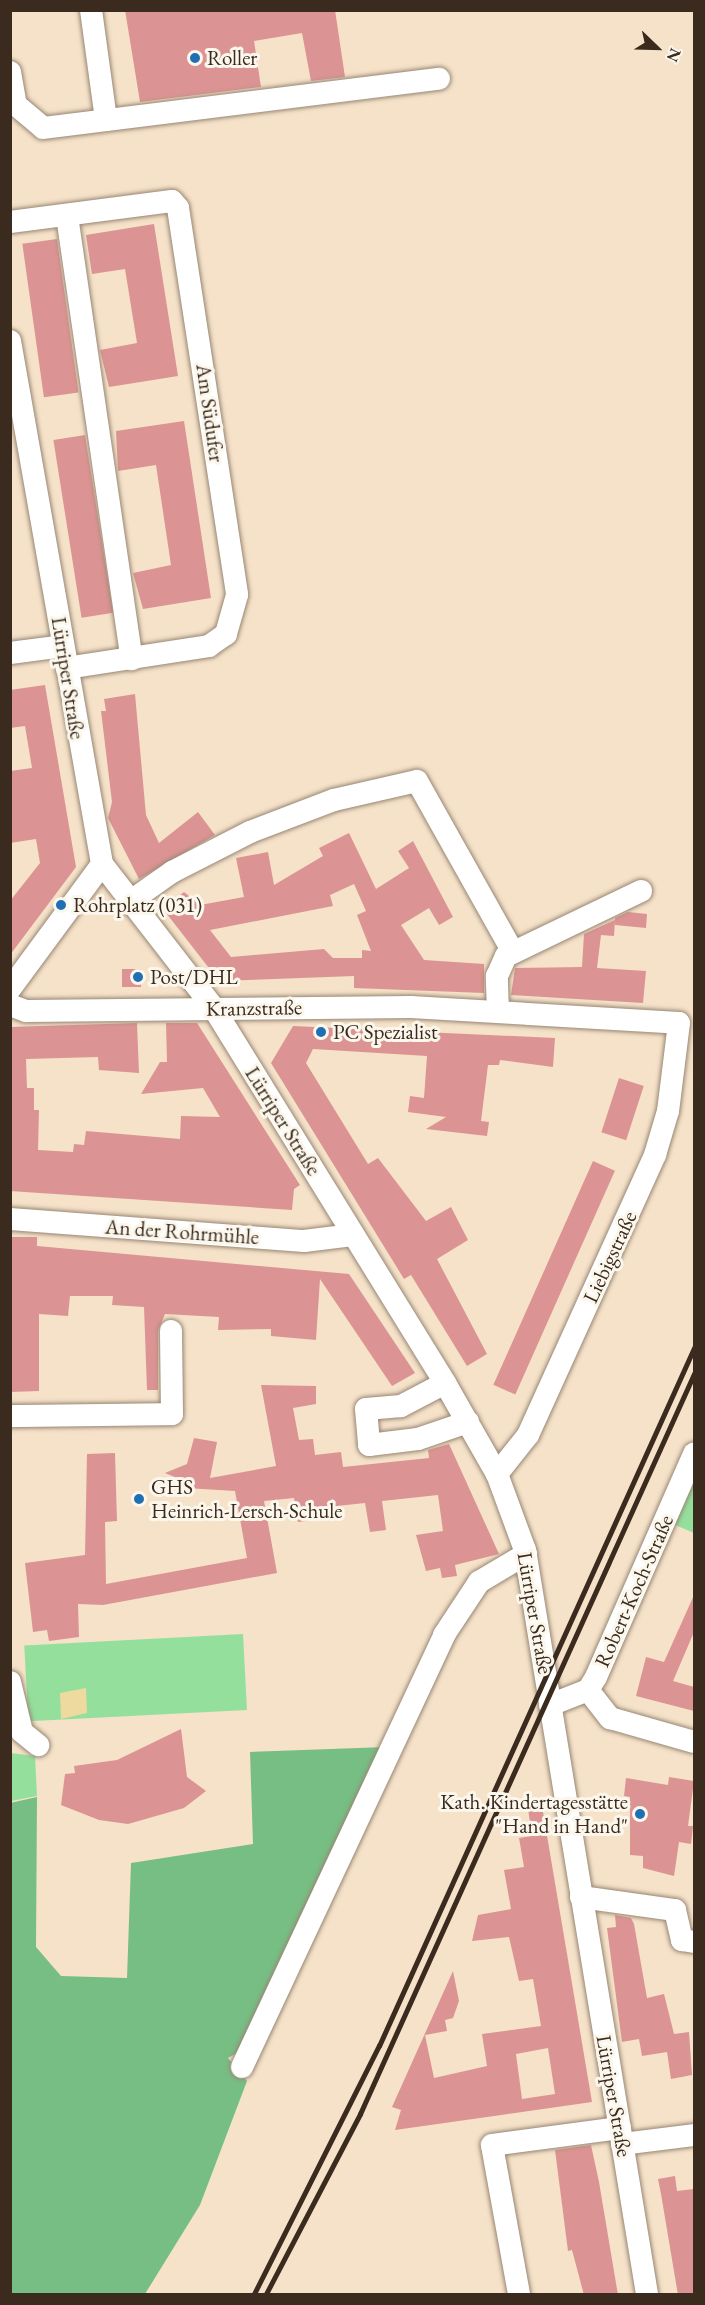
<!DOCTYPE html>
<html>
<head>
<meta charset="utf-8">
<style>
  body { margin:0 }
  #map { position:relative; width:705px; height:2305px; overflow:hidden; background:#f5e2c9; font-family:"EB Garamond",serif }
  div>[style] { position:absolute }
  .green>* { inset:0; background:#94df9c; transform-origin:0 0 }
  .forest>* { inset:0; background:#77be84 }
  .sand>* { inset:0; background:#eeda9e }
  .building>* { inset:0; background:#db9493; transform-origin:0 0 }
  .roads { filter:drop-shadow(0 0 2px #988674) drop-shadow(0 0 2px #988674) }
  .minor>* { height:22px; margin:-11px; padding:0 11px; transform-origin:11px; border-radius:11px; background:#fff }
  .rail>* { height:4.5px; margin:-2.25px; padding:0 2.25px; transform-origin:2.25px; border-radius:2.25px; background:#3b2a1e }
  .dots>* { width:16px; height:16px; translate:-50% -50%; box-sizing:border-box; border:3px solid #fbf7ec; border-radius:50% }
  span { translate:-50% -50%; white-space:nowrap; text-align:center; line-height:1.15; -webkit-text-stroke:6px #fbf7ec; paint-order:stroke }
  .poi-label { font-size:21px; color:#3b2a1e }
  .left { translate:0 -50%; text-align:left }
  .right { translate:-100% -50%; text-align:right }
  .street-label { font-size:21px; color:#3b2a1e }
  .frame { position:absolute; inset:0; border:12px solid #3b2a1e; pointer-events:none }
  .north { position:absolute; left:627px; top:18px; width:60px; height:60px; -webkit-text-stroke:4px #fbf7ec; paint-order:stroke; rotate:113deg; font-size:16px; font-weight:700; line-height:24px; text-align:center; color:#3b2a1e }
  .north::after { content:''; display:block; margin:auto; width:21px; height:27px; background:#3b2a1e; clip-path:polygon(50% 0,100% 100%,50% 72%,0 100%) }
</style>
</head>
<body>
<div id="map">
  <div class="green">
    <i style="clip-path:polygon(694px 1477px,694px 1533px,673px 1524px)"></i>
    <i style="left:243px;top:1634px;width:76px;height:219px;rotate:87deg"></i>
    <i style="clip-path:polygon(11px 1753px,35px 1756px,37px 1796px,11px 1801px)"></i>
  </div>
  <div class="forest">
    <i style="clip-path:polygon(386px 1747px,246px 2048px,228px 2058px,247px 2081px,200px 2205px,145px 2294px,11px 2294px,10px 1803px,37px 1797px,36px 1947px,61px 1976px,127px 1978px,131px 1863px,253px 1844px,250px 1752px)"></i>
  </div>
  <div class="sand">
    <i style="clip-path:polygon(86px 1688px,87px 1713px,61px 1719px,60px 1693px)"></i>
  </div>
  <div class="building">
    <i style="clip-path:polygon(125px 10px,335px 10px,345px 77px,311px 81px,302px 33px,254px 41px,261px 87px,140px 102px)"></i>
    <i style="clip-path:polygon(154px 224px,178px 376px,109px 387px,100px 350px,137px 343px,125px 269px,92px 274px,86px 235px)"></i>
    <i style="left:57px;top:239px;width:155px;height:35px;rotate:82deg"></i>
    <i style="clip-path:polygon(184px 421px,211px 598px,143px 609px,133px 573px,171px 565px,156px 465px,118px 471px,116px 431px)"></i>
    <i style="left:85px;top:435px;width:180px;height:32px;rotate:81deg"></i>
    <i style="clip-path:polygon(45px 685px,76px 867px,10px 955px,10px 901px,40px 863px,36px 839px,10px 843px,10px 771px,32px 768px,25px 726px,10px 728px,10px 690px)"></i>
    <i style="clip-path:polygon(135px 694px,146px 815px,159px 843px,198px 812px,215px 835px,139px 879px,108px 818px,112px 802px,101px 711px,106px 711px,104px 699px)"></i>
    <i style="clip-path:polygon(evenodd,349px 833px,376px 889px,409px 868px,398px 851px,413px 841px,453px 917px,439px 925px,429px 908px,401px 925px,424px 960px,484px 964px,484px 993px,354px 988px,354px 976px,219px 981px,163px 909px,184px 892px,200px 905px,244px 897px,236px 858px,268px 852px,274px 885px,323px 856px,319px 848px,349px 833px,354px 884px,366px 911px,357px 915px,371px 951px,362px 950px,362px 958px,333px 958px,324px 949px,231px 957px,210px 930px,333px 906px,330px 895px,354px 884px)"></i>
    <i style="clip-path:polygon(628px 912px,647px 914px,646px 928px,615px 925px,615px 918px)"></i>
    <i style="clip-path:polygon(615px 920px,614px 936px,601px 935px,597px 968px,646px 971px,643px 1003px,511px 995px,515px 968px,582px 967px,584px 934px)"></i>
    <i style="left:122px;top:969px;width:19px;height:18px"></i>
    <i style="clip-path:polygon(137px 1023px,139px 1073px,99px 1070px,98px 1057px,26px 1059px,27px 1088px,34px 1088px,34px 1110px,39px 1110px,38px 1150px,73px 1152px,74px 1144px,84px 1145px,86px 1131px,180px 1139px,181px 1116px,220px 1117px,203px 1088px,141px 1094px,160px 1062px,167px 1062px,166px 1023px,197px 1023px,300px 1185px,294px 1189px,292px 1210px,10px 1191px,10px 1027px)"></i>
    <i style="clip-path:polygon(293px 1026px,555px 1038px,553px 1067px,500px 1060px,499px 1065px,488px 1065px,481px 1121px,489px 1122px,487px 1136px,426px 1129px,446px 1117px,408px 1112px,410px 1096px,424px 1098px,427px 1056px,313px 1049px,306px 1063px,368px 1164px,378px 1158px,426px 1221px,451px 1207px,468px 1240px,437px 1259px,487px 1354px,467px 1366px,411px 1275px,404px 1279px,271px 1063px)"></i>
    <i style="left:619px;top:1078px;width:26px;height:57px;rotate:18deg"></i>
    <i style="left:593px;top:1161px;width:24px;height:245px;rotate:24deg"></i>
    <i style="clip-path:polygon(10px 1237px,37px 1237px,37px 1246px,349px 1274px,415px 1373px,392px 1386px,320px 1279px,316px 1340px,271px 1336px,271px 1329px,218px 1330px,219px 1317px,165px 1314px,158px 1331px,158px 1390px,147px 1390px,144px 1307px,112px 1305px,113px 1296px,70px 1296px,68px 1316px,39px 1314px,39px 1391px,10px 1392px)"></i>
    <i style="clip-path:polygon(261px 1385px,316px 1386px,316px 1404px,293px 1408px,299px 1440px,313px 1439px,315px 1455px,341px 1452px,343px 1467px,429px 1458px,428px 1450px,449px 1444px,499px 1554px,455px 1565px,457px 1576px,442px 1578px,440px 1568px,426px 1571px,416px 1535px,443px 1531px,438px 1495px,382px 1501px,386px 1530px,370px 1532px,365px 1503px,318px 1508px,319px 1519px,298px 1522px,294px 1498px,264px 1501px,277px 1573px,103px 1605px,78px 1604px,79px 1637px,49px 1641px,47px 1630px,33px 1632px,25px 1563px,85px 1555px,87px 1454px,115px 1453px,117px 1521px,105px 1522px,106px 1584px,247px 1558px,235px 1491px,186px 1488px,187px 1482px,165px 1473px,187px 1464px,194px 1438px,217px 1442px,210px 1478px,276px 1466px)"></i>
    <i style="clip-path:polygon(694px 1595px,694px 1632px,673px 1681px,694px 1687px,694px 1711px,636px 1696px,646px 1657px,664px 1662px)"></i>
    <i style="clip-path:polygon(181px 1729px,187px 1777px,206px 1791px,184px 1808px,128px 1824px,99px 1820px,61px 1805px,65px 1774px,75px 1773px,74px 1766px,117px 1760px)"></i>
    <i style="clip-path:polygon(669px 1777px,694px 1781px,688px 1826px,693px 1826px,691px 1844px,679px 1842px,674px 1876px,643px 1868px,643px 1856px,630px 1855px,630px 1797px,624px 1796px,626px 1778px,668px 1785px)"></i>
    <i style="clip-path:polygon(evenodd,541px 1800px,592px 2102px,395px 2130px,401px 2110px,392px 2107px,453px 1971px,459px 2001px,453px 2018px,445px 2020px,447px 2031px,425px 2035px,434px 2078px,487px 2066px,482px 2034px,541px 2026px,533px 1979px,519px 1981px,509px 1937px,472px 1941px,478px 1915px,511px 1909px,504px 1870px,524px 1867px,519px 1838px,532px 1836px,527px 1802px,541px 1800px,548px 2048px,555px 2094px,522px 2099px,516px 2054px,548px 2048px)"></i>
    <i style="clip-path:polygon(615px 1915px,631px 1918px,634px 1924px,647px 1998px,664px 1994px,674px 2034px,689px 2032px,692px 2075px,671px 2079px,667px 2052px,642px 2056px,639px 2039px,622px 2042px,607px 1928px,616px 1927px)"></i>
    <i style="clip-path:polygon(591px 2145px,599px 2182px,618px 2295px,584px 2295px,572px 2250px,568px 2251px,555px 2150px)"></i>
    <i style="clip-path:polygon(675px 2176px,677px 2191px,694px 2189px,694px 2295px,678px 2295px,661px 2194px,658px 2179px)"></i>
  </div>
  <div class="roads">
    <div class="minor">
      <i style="left:91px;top:10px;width:111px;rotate:82.2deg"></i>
      <i style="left:10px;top:72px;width:34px;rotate:80deg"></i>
      <i style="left:16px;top:105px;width:35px;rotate:40deg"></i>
      <i style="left:43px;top:128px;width:399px;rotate:-7.1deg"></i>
      <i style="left:67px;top:216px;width:448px;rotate:81.7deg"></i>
      <i style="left:10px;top:222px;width:163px;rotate:-7.4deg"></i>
      <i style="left:172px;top:201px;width:9px;rotate:49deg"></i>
      <i style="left:178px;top:208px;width:391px;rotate:81.3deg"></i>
      <i style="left:237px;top:595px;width:41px;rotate:105.8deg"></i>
      <i style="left:226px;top:634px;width:21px;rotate:145deg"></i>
      <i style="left:209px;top:646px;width:144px;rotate:171.2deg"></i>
      <i style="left:10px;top:341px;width:531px;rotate:80.02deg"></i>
      <i style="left:102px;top:864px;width:181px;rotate:52.2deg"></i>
      <i style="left:213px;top:1007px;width:442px;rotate:58.3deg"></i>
      <i style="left:445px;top:1383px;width:105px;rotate:60.3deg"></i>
      <i style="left:497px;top:1474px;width:81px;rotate:69.8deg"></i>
      <i style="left:525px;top:1550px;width:754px;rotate:80.69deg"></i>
      <i style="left:10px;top:653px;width:53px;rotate:-7.5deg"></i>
      <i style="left:128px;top:903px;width:54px;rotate:-35.2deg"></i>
      <i style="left:172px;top:872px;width:88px;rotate:-27.1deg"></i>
      <i style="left:250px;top:832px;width:90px;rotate:-20.9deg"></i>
      <i style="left:334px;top:800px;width:85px;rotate:-12.9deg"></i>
      <i style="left:417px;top:781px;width:196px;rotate:60.7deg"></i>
      <i style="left:10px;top:989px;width:155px;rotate:-53.6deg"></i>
      <i style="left:10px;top:1005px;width:17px;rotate:21deg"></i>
      <i style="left:26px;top:1011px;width:385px;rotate:-0.6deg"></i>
      <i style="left:411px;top:1007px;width:268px;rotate:3.4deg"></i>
      <i style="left:679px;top:1023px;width:89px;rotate:97.1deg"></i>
      <i style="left:668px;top:1111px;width:46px;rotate:106.5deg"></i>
      <i style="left:655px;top:1155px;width:307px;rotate:114.4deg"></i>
      <i style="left:528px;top:1435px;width:50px;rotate:128.5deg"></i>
      <i style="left:498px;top:1012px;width:36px;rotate:-92deg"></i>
      <i style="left:497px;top:976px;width:22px;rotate:-66deg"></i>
      <i style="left:506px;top:956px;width:150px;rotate:-25.7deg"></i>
      <i style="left:10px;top:1219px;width:295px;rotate:4.3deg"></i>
      <i style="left:304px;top:1241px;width:49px;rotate:-7deg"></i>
      <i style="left:445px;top:1383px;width:50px;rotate:152.4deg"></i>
      <i style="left:401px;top:1406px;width:35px;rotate:175deg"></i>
      <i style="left:366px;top:1409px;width:36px;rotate:85deg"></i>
      <i style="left:369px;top:1445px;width:49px;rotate:-7deg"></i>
      <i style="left:418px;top:1439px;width:53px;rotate:-18.8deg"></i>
      <i style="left:10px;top:1416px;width:162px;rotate:-0.7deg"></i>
      <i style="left:172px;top:1414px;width:83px;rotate:-90.7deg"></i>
      <i style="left:10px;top:1682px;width:51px;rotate:76.5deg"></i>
      <i style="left:22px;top:1732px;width:21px;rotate:39deg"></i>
      <i style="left:588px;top:1690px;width:36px;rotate:52deg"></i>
      <i style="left:610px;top:1718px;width:87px;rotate:15.9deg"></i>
      <i style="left:550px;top:1705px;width:41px;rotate:-21.5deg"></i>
      <i style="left:588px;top:1690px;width:15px;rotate:-58deg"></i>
      <i style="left:596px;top:1677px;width:244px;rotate:-66.3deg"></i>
      <i style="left:581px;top:1897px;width:95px;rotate:7.9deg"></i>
      <i style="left:675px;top:1910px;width:31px;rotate:77deg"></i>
      <i style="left:682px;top:1940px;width:12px;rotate:9deg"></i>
      <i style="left:242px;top:2067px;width:477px;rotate:-64.9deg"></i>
      <i style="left:444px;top:1635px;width:64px;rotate:-56.6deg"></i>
      <i style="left:479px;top:1582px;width:55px;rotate:-30.8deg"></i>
      <i style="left:622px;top:2144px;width:73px;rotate:-7.1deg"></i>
      <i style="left:519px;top:2294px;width:151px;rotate:-100.3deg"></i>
      <i style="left:492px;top:2145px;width:129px;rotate:-7.6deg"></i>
    </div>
  </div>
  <div class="rail">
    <i style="left:254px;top:2294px;width:278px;rotate:-63.3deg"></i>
    <i style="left:379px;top:2046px;width:766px;rotate:-65.71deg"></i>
    <i style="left:266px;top:2294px;width:203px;rotate:-62.4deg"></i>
    <i style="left:360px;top:2114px;width:812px;rotate:-65.71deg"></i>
  </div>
  <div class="dots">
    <i style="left:195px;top:58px;background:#1f6fb2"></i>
    <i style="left:61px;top:905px;background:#1f6fb2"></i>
    <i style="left:138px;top:977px;background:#1f6fb2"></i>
    <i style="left:321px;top:1032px;background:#1f6fb2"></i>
    <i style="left:139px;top:1499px;background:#1f6fb2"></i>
    <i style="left:640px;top:1814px;background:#1f6fb2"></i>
  </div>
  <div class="poi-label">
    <span class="left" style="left:207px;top:58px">Roller</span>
    <span class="left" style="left:73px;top:905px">Rohrplatz (031)</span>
    <span class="left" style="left:150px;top:977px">Post/DHL</span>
    <span class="left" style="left:333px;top:1032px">PC Spezialist</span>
    <span class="left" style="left:151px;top:1499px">GHS<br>Heinrich-Lersch-Schule</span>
    <span class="right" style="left:628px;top:1814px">Kath. Kindertagesstätte<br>"Hand in Hand"</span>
  </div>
  <div class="street-label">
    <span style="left:210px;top:413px;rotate:82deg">Am Südufer</span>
    <span style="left:68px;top:678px;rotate:81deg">Lürriper Straße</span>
    <span style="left:254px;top:1008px;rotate:-1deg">Kranzstraße</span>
    <span style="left:283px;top:1121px;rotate:58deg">Lürriper Straße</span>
    <span style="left:182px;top:1232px;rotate:4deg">An der Rohrmühle</span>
    <span style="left:610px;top:1257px;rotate:-65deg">Liebigstraße</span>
    <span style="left:634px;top:1591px;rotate:-66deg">Robert-Koch-Straße</span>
    <span style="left:535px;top:1613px;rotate:80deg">Lürriper Straße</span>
    <span style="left:614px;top:2096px;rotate:80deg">Lürriper Straße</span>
  </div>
  <div class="frame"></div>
  <div class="north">N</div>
</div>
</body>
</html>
